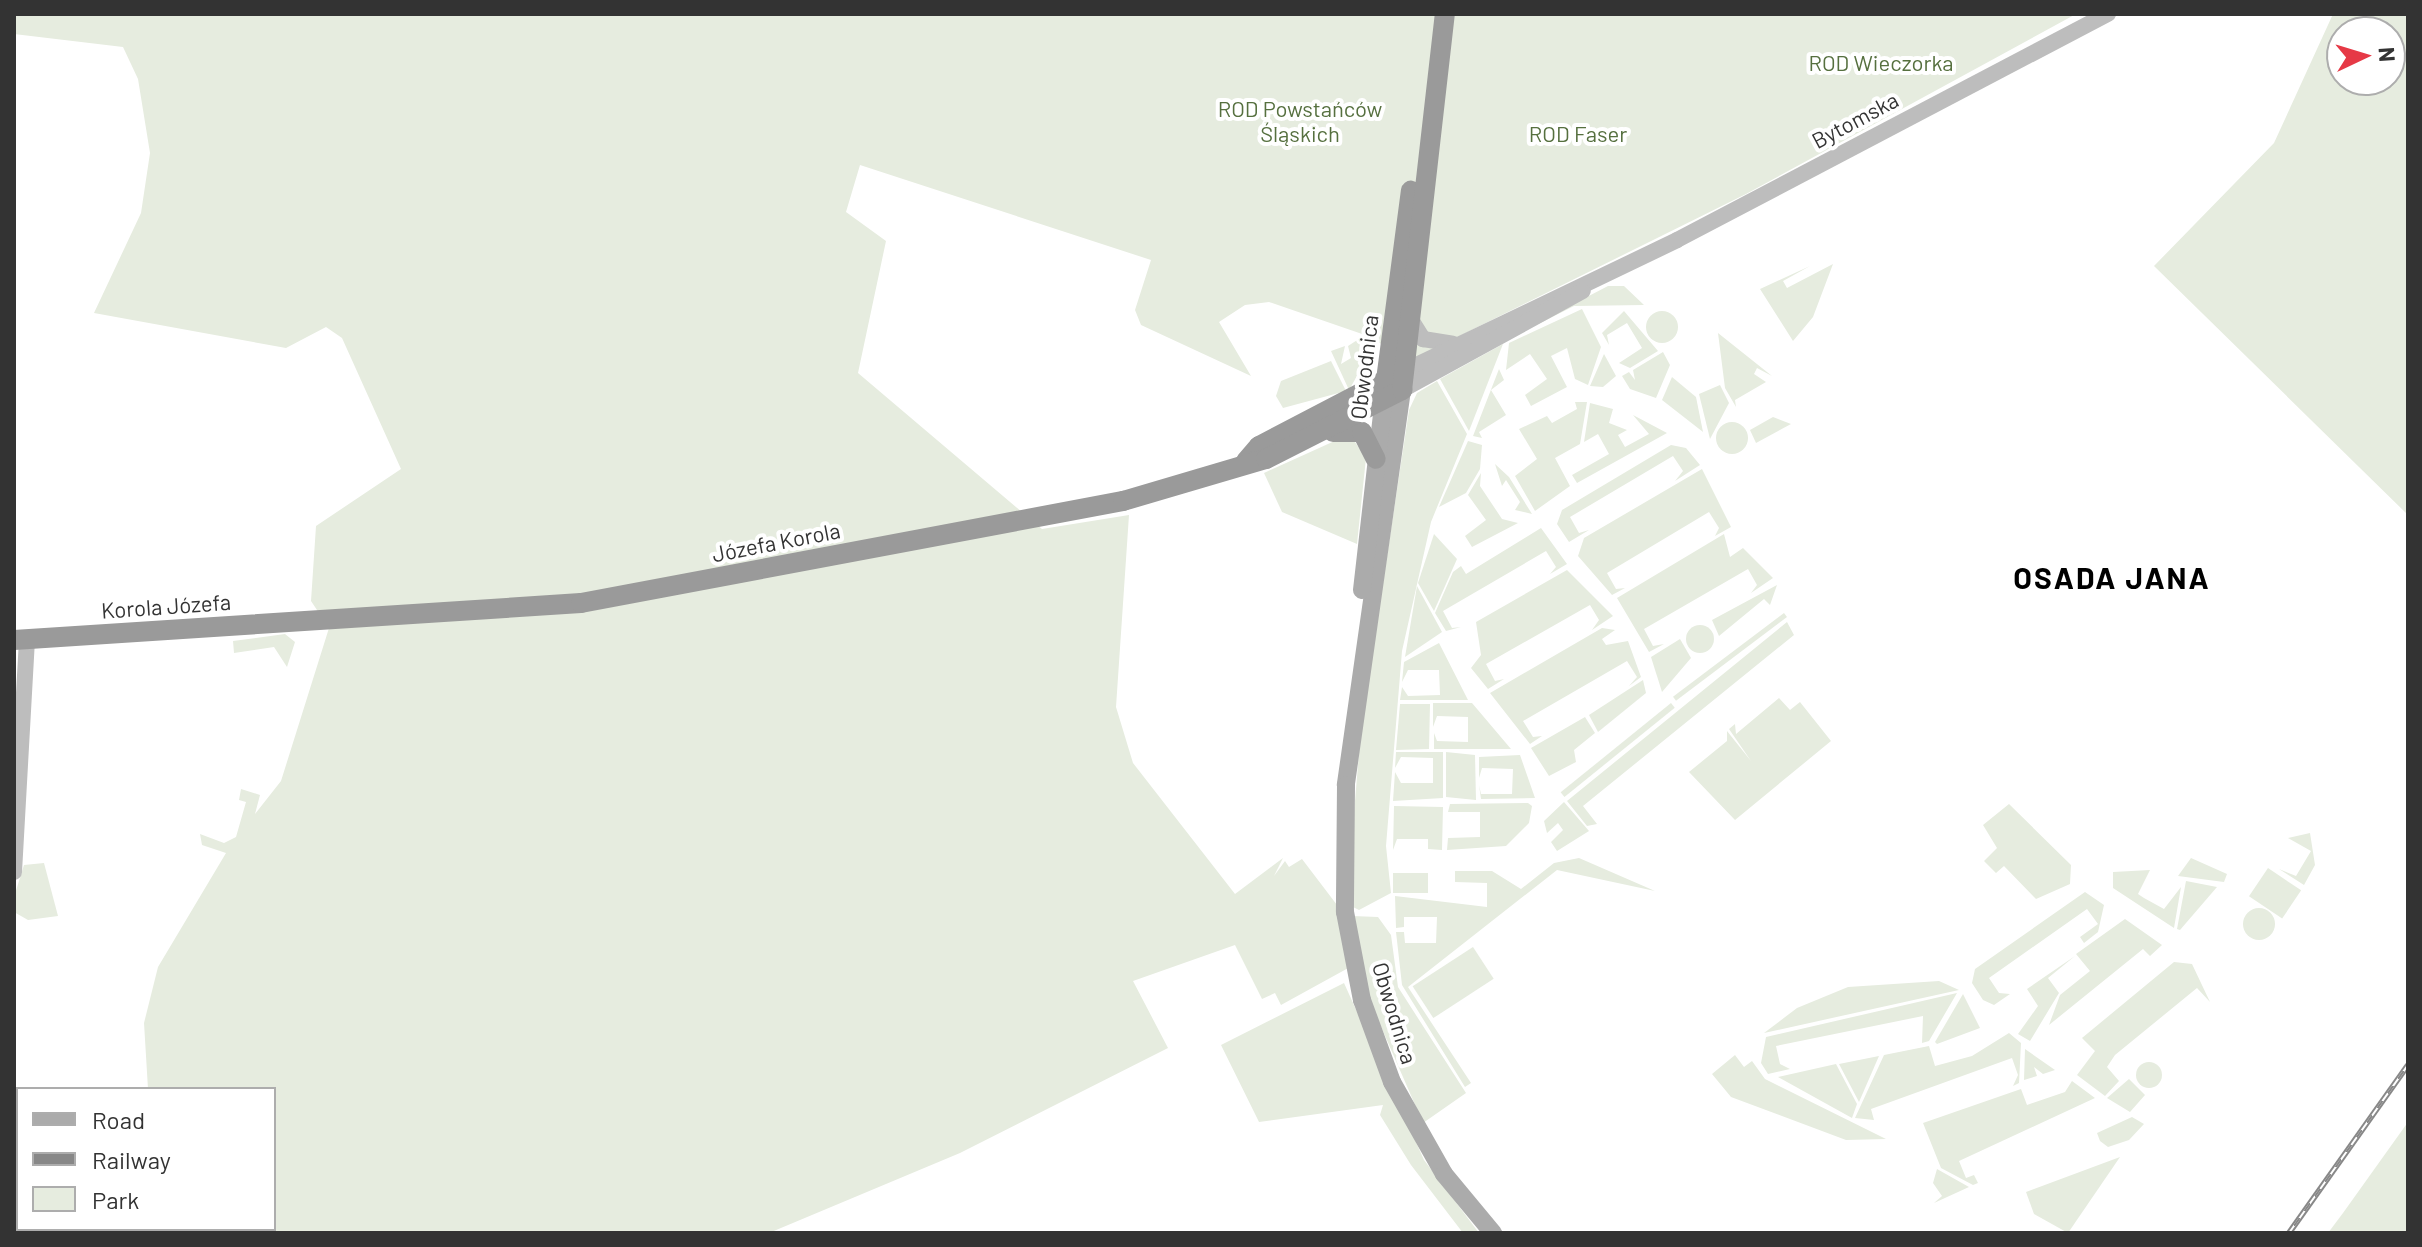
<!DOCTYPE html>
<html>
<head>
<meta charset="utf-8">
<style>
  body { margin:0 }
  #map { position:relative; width:2422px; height:1247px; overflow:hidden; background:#fff; font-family:Barlow,sans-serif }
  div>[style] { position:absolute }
  .green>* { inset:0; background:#e6ecdf; transform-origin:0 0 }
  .round { border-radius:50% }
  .secondary>* { height:16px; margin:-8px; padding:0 8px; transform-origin:8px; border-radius:8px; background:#bdbdbd }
  .primary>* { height:18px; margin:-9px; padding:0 9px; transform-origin:9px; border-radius:9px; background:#ababab }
  .highway>* { height:20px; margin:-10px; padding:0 10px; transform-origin:10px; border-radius:10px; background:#9a9a9a }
  .rail>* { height:6px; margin-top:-3px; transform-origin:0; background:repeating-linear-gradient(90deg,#fff 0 9px,#888 0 18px); box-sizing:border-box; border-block:2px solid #888 }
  span { translate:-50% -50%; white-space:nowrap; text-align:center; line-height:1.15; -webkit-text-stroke:8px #fff; paint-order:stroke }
  .park-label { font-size:22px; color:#56703f }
  .street-label { font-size:22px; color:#333 }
  .district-label { font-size:30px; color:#000; font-weight:700; letter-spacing:2px }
  .frame { position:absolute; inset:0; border:16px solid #333; pointer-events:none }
  .legend { position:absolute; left:16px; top:1087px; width:260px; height:144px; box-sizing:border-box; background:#fff; border:2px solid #adadad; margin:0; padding:10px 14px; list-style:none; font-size:24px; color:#333 }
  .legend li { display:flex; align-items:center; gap:16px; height:40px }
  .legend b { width:40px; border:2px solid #adadad }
  .north { position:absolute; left:2326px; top:16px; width:80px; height:80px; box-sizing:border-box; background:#fff; border:2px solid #adadad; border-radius:50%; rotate:86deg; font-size:22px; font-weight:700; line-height:32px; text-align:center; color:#333 }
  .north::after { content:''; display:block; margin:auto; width:28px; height:36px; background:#e63946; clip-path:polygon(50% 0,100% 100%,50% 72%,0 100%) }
</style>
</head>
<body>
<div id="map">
  <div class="green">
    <i style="clip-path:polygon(14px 14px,2076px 14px,1746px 194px,1407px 362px,1377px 341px,1349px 390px,1331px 351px,1345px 346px,1341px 364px,1351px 358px,1348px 346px,1365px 335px,1269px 302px,1245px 305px,1219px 322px,1251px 376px,1141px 325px,1135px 310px,1151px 260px,860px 165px,846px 212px,886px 241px,858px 373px,1042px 529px,1129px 515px,1116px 707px,1133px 763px,1235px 894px,1283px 858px,1274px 876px,1285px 861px,1289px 867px,1302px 859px,1353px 926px,1352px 916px,1378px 917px,1391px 935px,1398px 987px,1466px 1093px,1423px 1123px,1369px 999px,1361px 961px,1281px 1005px,1275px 993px,1262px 999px,1235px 945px,1133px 981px,1168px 1048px,960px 1153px,769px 1233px,152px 1233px,274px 1229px,274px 1089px,148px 1089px,144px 1023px,158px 967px,226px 853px,202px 845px,200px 834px,224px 843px,236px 837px,246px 802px,239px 800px,241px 789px,260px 795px,255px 814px,281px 781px,329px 628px,311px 601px,316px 526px,401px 469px,342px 338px,326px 327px,286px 348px,94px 313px,141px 213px,150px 153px,138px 79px,123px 47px,14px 34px)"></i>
    <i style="clip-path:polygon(evenodd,2333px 14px,2408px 14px,2408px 515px,2154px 266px,2274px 143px,2333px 14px,2390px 32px,2390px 80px,2342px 80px,2342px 32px,2390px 32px)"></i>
    <i style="clip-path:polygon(1833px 264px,1813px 317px,1793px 341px,1760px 289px,1810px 266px,1783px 281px,1787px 288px)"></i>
    <i style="clip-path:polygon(1608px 286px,1624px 286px,1644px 305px,1574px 306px,1439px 374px)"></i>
    <i style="clip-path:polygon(1582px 309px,1601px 347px,1588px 385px,1575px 379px,1567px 348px,1551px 356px,1567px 387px,1531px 406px,1525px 395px,1547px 379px,1530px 354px,1506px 370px,1509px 343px)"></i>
    <i class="round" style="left:1646px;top:311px;width:32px;height:32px"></i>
    <i style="clip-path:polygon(1624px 311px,1658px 351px,1630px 368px,1619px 363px,1642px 348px,1627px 323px,1607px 335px,1609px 345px,1602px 333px)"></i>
    <i style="clip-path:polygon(1718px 333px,1772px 376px,1757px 368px,1754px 374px,1766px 382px,1735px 400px,1736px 407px,1725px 388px)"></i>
    <i style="clip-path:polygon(1503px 344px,1469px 431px,1440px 379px)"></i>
    <i style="clip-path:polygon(1663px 352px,1670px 365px,1656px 398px,1630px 389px,1622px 376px,1629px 372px,1635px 380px,1633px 370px)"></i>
    <i style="clip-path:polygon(1604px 354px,1616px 376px,1603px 387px,1590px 386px)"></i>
    <i style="clip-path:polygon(1331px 361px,1346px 391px,1283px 408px,1276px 396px,1281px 381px)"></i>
    <i style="clip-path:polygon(1499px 369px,1504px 380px,1491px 390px,1506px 415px,1479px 432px,1482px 438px,1473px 436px)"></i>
    <i style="clip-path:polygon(1672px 377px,1696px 397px,1703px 432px,1662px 400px)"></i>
    <i style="clip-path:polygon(1437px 381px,1467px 434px,1431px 522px,1402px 651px,1386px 846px,1391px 893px,1359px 910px,1353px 907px,1352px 837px,1361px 729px,1409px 410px,1417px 393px)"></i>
    <i style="clip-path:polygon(1720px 385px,1729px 403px,1710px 439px,1699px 394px)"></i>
    <i style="clip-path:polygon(1575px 402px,1587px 402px,1580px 444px,1555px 458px,1570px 486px,1535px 511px,1515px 476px,1537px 459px,1519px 429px,1547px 416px,1552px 423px,1577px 409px)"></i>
    <i style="clip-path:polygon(1590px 403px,1613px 409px,1609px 423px,1627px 430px,1618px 435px,1625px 447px,1649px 434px,1633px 415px,1667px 433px,1577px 483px,1572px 475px,1609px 454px,1598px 434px,1584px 442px)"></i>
    <i style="clip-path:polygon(1773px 417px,1791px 424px,1756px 443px,1750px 430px)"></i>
    <i class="round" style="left:1716px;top:422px;width:32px;height:32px"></i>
    <i style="clip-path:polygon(1339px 439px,1355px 442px,1366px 458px,1357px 544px,1282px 512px,1264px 473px)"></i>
    <i style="clip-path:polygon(1468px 441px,1482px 445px,1480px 469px,1466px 493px,1439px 507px)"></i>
    <i style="clip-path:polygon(1671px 445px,1686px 448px,1700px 465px,1675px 481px,1683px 471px,1673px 456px,1570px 517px,1579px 533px,1589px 530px,1569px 542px,1557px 524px,1562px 510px)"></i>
    <i style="clip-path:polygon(1495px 464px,1509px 477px,1532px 514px,1515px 510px,1520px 502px,1506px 480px,1502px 486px)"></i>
    <i style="clip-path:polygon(1702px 469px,1731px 527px,1715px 536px,1719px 528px,1709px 512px,1607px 573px,1616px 589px,1625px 588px,1612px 595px,1578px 556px,1584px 538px)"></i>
    <i style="clip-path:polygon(1481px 473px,1480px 486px,1502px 519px,1518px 523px,1472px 547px,1465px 536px,1486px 520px,1468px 495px)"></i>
    <i style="clip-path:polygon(1541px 528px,1567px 564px,1550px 574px,1556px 567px,1546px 551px,1443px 611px,1452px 628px,1461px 627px,1446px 631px,1435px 613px,1453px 572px,1461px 566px,1466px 574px)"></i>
    <i style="clip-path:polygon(1434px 534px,1457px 559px,1434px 611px,1418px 583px)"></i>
    <i style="clip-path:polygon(1724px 534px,1730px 557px,1743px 548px,1773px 578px,1751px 593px,1757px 585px,1748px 569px,1644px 629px,1653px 646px,1664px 644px,1649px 652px,1617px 598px)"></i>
    <i style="clip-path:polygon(1567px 570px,1613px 616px,1592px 630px,1599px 620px,1590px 605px,1486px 664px,1495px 681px,1504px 679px,1488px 689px,1471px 668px,1481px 655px,1476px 622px)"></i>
    <i style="clip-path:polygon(1777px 585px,1770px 605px,1764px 599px,1719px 636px,1712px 620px)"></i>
    <i style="clip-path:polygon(1417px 586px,1442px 632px,1405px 657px)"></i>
    <i style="left:1784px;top:613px;width:5px;height:139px;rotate:53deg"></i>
    <i style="clip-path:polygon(1787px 622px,1794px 635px,1583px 806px,1597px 824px,1587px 826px,1567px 801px)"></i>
    <i class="round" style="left:1686px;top:625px;width:28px;height:28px"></i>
    <i style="clip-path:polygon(1602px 628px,1615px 630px,1602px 639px,1606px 645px,1628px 641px,1641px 677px,1629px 686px,1637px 677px,1627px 661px,1523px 721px,1533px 737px,1542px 736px,1530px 744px,1490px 693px)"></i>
    <i style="clip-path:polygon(285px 634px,295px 642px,287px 667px,274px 647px,234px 653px,233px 641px)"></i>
    <i style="clip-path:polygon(1680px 639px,1691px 658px,1662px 692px,1651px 657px)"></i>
    <i style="clip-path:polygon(1439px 643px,1468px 700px,1400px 700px,1402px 687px,1408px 696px,1440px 695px,1439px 670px,1408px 670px,1402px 682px,1404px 662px)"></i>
    <i style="clip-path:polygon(1643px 680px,1646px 693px,1598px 732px,1589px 715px)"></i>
    <i style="clip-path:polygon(1779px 698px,1790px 710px,1800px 702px,1831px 741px,1735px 820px,1689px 772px,1727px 741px,1727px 731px,1751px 761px,1729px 729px,1735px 724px,1736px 734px)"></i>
    <i style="clip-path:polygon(1433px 703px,1472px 703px,1511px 749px,1434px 749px,1434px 733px,1437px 741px,1468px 742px,1468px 717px,1437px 716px,1433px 727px)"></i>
    <i style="left:1671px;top:703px;width:6px;height:142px;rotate:51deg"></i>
    <i style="clip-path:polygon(1400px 704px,1430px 704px,1429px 749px,1396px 750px)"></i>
    <i style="clip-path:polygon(1585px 717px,1595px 733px,1574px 750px,1576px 762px,1549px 776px,1531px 748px)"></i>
    <i style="clip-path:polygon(1396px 752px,1443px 752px,1443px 798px,1393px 801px,1395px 772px,1401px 783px,1433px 783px,1433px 758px,1401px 757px,1395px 768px)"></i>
    <i style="clip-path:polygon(1446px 752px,1475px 755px,1476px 800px,1446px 797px)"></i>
    <i style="clip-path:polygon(1520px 755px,1535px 798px,1481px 799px,1479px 785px,1481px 794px,1512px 794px,1513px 769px,1482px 768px,1479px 778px,1479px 757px)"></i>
    <i style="clip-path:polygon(1564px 802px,1589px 831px,1557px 851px,1551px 842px,1563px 830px,1558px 823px,1547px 833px,1544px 821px)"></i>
    <i style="clip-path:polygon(1450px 804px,1528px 803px,1532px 806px,1529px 823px,1506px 846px,1447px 850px,1448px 838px,1480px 837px,1480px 812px,1448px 812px)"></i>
    <i style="clip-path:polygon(2009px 804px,2071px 865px,2070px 884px,2036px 899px,2004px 866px,1996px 873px,1984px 861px,1997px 848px,1983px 825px)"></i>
    <i style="clip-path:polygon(1443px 807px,1442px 850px,1428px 849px,1428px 839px,1397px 839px,1393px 850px,1394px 806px)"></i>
    <i style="clip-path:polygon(2310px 833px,2315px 865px,2304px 885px,2279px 869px,2296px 876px,2311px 851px,2288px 838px)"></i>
    <i style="clip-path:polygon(1579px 858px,1655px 891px,1557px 870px,1408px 987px,1471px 1083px,1465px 1087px,1402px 985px,1396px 932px,1404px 932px,1405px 943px,1436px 943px,1437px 917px,1404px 917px,1404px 927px,1396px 928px,1395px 896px,1487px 907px,1487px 883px,1455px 882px,1455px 871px,1492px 871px,1521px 889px,1554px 863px)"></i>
    <i style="clip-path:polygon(2191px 858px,2227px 874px,2224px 882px,2178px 876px)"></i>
    <i style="clip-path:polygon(44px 863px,58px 916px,28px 920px,14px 912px,14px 897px,24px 865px)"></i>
    <i style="left:2268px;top:868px;width:40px;height:34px;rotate:34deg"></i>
    <i style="clip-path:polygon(2150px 870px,2138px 894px,2144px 898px,2164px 909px,2181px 887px,2174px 928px,2113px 888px,2113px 872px)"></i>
    <i style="left:1393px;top:873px;width:35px;height:20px"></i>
    <i style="clip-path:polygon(2186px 881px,2217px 887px,2180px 930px,2177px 929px)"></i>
    <i style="clip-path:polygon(2085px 892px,2104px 905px,2098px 932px,2084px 943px,2080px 937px,2098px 924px,2087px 909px,1989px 978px,1999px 993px,2010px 994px,1994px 1005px,1983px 1000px,1972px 983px,1975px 969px)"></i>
    <i class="round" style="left:2243px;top:908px;width:32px;height:32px"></i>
    <i style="clip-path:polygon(2125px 919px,2162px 945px,2150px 956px,2143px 949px,2049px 1025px,2060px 995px,2090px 971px,2076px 954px)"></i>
    <i style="left:1473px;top:947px;width:38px;height:72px;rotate:57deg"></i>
    <i style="clip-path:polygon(2075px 956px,2048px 978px,2059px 993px,2030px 1041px,2018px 1034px,2038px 1006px,2027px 989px)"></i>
    <i style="clip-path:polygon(2174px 962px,2192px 964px,2210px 1002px,2197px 988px,2115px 1055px,2107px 1067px,2119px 1081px,2105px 1096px,2077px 1075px,2095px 1051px,2082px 1038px)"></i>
    <i style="clip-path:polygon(1939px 981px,1959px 990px,1764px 1033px,1797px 1008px,1848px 987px)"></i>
    <i style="clip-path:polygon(1344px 983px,1424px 1160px,1479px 1233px,1463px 1233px,1411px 1165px,1380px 1115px,1383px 1105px,1259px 1122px,1221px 1045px)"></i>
    <i style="clip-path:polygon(1957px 993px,1929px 1041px,1922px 1043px,1923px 1016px,1776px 1046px,1780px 1064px,1790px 1069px,1768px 1074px,1761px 1063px,1766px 1037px)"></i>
    <i style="clip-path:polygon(1963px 994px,1980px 1028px,1937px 1044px,1935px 1042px)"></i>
    <i style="clip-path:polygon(2009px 1033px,2021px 1043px,2019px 1083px,2013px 1086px,2018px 1075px,2012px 1058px,1871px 1109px,1874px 1120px,1855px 1118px,1884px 1055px,1929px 1046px,1935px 1066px,1972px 1056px)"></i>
    <i style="clip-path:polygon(2025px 1049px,2055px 1070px,2043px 1074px,2034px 1067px,2037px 1076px,2024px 1080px)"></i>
    <i style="clip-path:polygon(1735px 1055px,1744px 1067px,1752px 1061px,1765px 1079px,1886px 1139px,1846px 1140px,1731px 1097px,1712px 1074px)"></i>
    <i style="clip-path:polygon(1879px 1056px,1859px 1102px,1839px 1064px)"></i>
    <i class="round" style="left:2136px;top:1062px;width:26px;height:26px"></i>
    <i style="clip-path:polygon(1836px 1064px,1857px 1104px,1852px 1118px,1778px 1077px)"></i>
    <i style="clip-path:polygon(2129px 1079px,2145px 1095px,2130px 1112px,2107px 1098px)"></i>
    <i style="clip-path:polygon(2072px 1081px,2095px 1098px,1959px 1161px,1966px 1178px,1974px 1175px,1978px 1183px,1973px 1185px,1941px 1168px,1923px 1123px,2021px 1089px,2027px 1105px,2065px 1092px)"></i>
    <i style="clip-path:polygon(2132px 1117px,2144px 1124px,2129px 1140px,2108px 1147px,2100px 1141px,2097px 1133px)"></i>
    <i style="clip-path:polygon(2408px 1122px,2408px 1233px,2328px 1233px,2343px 1213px)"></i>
    <i style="clip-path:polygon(2120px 1157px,2068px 1233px,2034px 1214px,2026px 1192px)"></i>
    <i style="clip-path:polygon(1937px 1169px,1969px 1187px,1934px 1203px,1942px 1196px,1933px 1183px)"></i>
  </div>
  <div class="secondary">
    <i style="left:1410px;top:318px;width:25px;rotate:58deg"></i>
    <i style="left:1423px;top:339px;width:30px;rotate:9deg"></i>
    <i style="left:1404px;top:371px;width:303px;rotate:-25.6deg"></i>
    <i style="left:1677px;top:240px;width:487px;rotate:-27.7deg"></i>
    <i style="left:1402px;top:390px;width:206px;rotate:-28.7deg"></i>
    <i style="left:14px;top:872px;width:233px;rotate:-86.8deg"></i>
  </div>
  <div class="primary">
    <i style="left:1402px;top:390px;width:399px;rotate:98.1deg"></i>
    <i style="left:1346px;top:785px;width:127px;rotate:90.5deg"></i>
    <i style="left:1345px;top:912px;width:90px;rotate:79.1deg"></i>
    <i style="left:1362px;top:1000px;width:87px;rotate:69.9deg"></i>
    <i style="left:1392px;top:1082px;width:106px;rotate:60.5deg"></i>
    <i style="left:1444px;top:1174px;width:77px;rotate:50.3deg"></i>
    <i style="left:1362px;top:590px;width:202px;rotate:-83.5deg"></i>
  </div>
  <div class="highway">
    <i style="left:1333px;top:432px;width:29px"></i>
    <i style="left:1362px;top:432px;width:30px;rotate:63deg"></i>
    <i style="left:1246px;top:461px;width:20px;rotate:-49deg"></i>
    <i style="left:1259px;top:446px;width:143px;rotate:-27.5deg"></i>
    <i style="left:1386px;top:380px;width:191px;rotate:-82.5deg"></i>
    <i style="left:14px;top:640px;width:568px;rotate:-3.73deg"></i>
    <i style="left:581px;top:603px;width:552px;rotate:-10.66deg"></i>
    <i style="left:1123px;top:501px;width:149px;rotate:-16.4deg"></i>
    <i style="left:1266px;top:459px;width:153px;rotate:-26.9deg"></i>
    <i style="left:1402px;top:390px;width:378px;rotate:-83.5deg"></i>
  </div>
  <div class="rail">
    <i style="left:2289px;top:1233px;width:206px;rotate:-54.7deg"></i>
  </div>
  <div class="park-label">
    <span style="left:1881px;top:63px">ROD Wieczorka</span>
    <span style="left:1300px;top:121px">ROD Powstańców<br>Śląskich</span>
    <span style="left:1578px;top:134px">ROD Faser</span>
  </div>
  <div class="street-label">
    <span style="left:1855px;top:120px;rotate:-28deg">Bytomska</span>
    <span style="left:1364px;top:367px;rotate:-83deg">Obwodnica</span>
    <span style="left:776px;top:542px;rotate:-11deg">Józefa Korola</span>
    <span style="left:166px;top:606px;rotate:-4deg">Korola Józefa</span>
    <span style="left:1395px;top:1013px;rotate:73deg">Obwodnica</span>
  </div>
  <div class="district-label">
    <span style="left:2112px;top:577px">OSADA JANA</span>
  </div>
  <div class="frame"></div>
  <ul class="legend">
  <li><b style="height:10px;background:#ababab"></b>Road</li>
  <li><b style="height:10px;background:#888"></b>Railway</li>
  <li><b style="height:22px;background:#e6ecdf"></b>Park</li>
  </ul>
  <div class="north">N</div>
</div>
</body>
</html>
